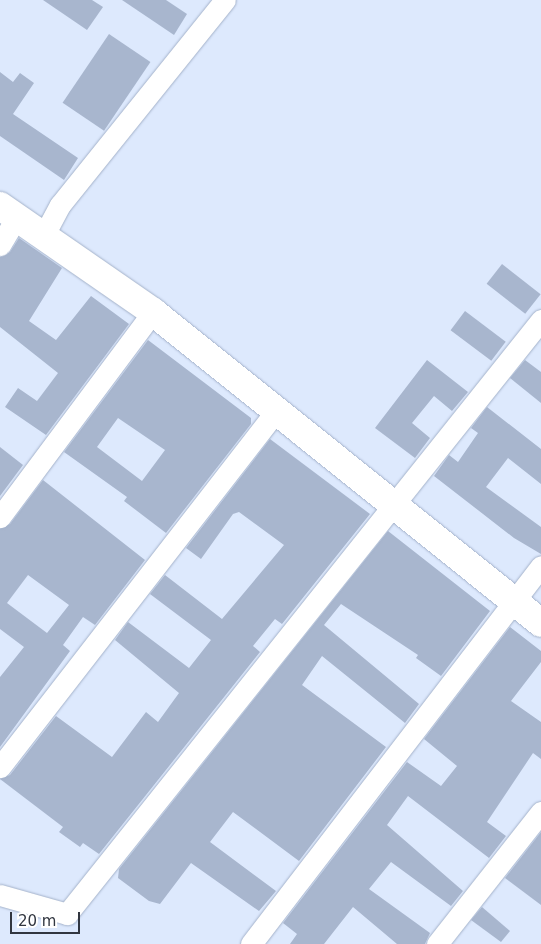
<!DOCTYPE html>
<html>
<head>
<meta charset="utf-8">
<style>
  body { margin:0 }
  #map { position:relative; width:541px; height:944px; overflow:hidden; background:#dde9fd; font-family:"DejaVu Sans",sans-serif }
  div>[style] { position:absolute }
  .building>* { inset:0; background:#a8b6ce; transform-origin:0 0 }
  .roads { filter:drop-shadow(0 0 1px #a4b2ca) drop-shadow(0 0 1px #a4b2ca) }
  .minor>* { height:21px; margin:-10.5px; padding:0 10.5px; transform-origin:10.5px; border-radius:10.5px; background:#fff }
  .tertiary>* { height:28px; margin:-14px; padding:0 14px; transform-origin:14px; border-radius:14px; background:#fff }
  span { translate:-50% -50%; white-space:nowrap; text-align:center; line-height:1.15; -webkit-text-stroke:5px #fff; paint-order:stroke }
  .scale { position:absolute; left:10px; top:912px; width:70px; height:22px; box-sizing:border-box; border:2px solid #313640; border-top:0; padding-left:6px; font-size:15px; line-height:18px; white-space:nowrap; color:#313640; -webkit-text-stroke:4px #fff; paint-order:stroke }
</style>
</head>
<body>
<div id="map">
  <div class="building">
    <i style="clip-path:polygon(43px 0,92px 0,103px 7px,87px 30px)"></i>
    <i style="clip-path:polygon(122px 0,166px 0,187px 14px,174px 35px)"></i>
    <i style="left:109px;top:34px;width:50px;height:83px;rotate:34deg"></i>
    <i style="clip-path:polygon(0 72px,13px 82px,20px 73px,34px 83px,13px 114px,78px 158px,64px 180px,0 136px)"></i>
    <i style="clip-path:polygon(19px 238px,62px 268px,29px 321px,56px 340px,91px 296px,129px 324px,46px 435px,5px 407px,18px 388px,37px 401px,58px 373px,0 327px,0 257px,10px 252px)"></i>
    <i style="left:502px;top:264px;width:49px;height:25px;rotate:38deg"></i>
    <i style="left:465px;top:311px;width:51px;height:24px;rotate:37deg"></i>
    <i style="clip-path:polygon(evenodd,148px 340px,251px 418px,251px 424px,166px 533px,124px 501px,127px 497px,64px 452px,148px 340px,118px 418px,165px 450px,142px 481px,97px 447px,118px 418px)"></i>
    <i style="clip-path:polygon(427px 360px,468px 392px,452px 411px,434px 396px,412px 423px,430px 438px,415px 458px,375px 428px)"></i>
    <i style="clip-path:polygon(525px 360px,541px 372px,541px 403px,510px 378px)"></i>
    <i style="clip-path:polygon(487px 407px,541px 449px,541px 484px,508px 458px,486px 487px,541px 527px,541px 554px,514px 538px,434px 476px,449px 455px,458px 462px,478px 433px,471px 428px)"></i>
    <i style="clip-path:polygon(270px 439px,370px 514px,282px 624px,275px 619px,253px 646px,260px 652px,99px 854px,83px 843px,80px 847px,59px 832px,63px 827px,0 779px,10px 775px,56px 716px,112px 757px,146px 712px,158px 722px,179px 693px,115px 640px,128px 622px,189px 668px,211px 640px,150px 594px,165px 575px,222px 619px,284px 545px,239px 512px,233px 514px,201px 559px,186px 548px)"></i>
    <i style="clip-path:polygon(0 447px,23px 465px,0 496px)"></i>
    <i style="clip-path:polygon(evenodd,43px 480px,145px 560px,95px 625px,83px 617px,63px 645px,70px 651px,0 747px,0 677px,24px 647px,0 629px,0 529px,10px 524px,43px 480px,28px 575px,69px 605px,47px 633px,7px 603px,28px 575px)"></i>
    <i style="clip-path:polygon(388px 531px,490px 611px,441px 676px,416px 658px,418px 655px,341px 604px,324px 625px,419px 704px,405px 723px,322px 656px,302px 685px,386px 747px,299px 861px,233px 812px,210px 842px,276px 891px,259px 911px,191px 863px,160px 904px,149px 901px,118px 878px,119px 869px)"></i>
    <i style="clip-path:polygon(510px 627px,541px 651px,541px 662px,511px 701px,541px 722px,541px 759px,533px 753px,487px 822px,506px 836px,489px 858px,408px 796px,387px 825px,463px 891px,451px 906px,391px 862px,369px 889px,430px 933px,425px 944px,397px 944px,353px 907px,324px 944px,290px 944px,297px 934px,283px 923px,407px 762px,441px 786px,457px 766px,424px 739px)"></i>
    <i style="clip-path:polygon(541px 832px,541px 905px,505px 878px)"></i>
    <i style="clip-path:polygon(482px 907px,510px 931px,501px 942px,471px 920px)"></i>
  </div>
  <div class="roads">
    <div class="minor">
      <i style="left:45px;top:233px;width:32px;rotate:-62deg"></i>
      <i style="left:60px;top:205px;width:263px;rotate:-51.2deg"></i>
      <i style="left:0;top:245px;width:33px;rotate:-59deg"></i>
      <i style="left:0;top:517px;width:256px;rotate:-53.3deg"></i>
      <i style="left:0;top:767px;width:453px;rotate:-52.2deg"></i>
      <i style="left:0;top:895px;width:70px;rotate:15.8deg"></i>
      <i style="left:67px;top:914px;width:760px;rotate:-51.41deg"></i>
      <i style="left:251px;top:944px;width:476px;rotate:-52.5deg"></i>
      <i style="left:437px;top:944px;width:168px;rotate:-51.8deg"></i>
    </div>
    <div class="tertiary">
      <i style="left:0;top:206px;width:186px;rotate:34.7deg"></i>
      <i style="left:153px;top:312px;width:497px;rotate:38.7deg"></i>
    </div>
  </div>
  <div class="scale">20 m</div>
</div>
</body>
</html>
